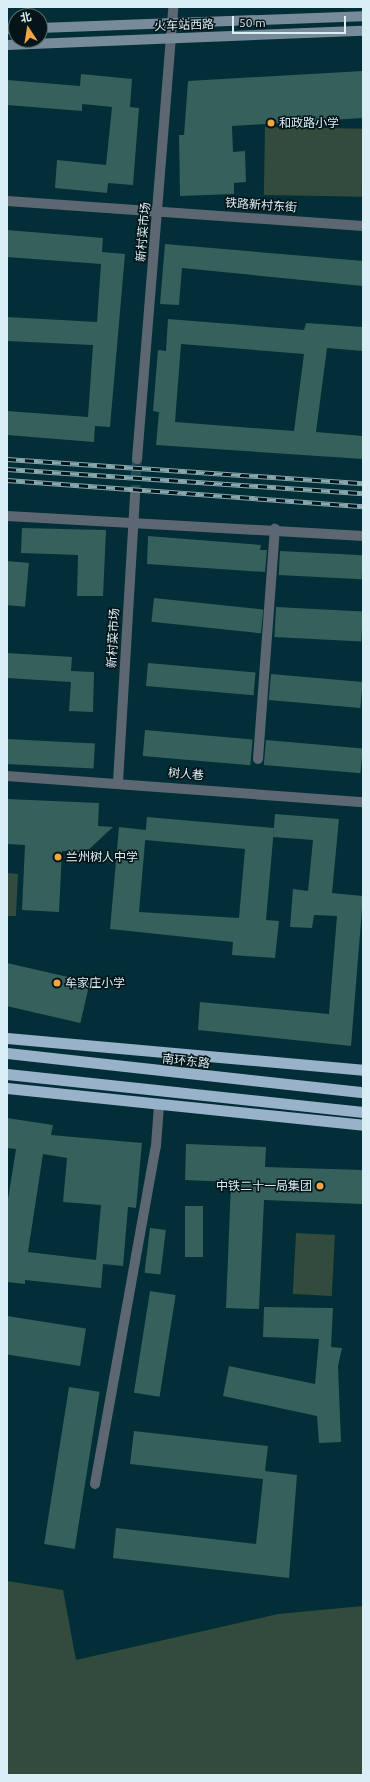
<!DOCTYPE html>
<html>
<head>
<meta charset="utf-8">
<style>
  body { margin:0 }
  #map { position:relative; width:370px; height:1782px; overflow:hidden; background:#022e37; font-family:Ubuntu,"Noto Sans SC",sans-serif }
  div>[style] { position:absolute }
  .green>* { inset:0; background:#334b3c; transform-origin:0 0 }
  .building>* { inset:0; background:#36605b; transform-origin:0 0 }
  .minor-tunnel>* { height:10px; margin-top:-5px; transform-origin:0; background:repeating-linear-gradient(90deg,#224b54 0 10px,transparent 0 15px) }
  .minor>* { height:10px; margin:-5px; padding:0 5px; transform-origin:5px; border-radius:5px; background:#5c6771 }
  .secondary>* { height:10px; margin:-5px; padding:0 5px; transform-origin:5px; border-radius:5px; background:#788b9b }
  .trunk>* { height:11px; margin:-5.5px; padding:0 5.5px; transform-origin:5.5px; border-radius:5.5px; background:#98b2ca }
  .rail>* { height:4.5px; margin-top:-2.25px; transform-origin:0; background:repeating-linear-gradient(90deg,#041418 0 9px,#89a7ae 0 18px); box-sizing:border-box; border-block:1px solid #89a7ae }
  .dots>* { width:11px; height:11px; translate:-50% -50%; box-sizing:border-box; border:2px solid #041418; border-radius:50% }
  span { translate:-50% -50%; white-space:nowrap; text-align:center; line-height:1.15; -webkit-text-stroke:3px #041418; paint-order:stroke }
  .street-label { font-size:12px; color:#daeff5 }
  .poi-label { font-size:12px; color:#daeff5 }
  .left { translate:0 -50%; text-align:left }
  .right { translate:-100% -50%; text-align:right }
  .frame { position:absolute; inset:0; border:8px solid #daeff5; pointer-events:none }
  .north { position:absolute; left:8px; top:8px; width:40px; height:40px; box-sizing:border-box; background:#041418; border:1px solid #5a6c70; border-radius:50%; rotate:348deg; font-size:11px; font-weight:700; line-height:16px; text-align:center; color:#daeff5 }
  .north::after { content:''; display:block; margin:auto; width:14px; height:18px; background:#f2a541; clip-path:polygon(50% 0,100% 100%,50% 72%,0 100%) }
  .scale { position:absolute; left:232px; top:16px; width:114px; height:18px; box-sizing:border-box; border:2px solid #daeff5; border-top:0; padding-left:5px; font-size:12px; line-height:14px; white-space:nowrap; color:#daeff5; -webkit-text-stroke:3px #041418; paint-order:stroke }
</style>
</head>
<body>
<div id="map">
  <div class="green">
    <i style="left:265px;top:127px;width:98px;height:68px;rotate:1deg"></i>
    <i style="clip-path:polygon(7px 873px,18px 874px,16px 916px,7px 916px)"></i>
    <i style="left:296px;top:1233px;width:39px;height:61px;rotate:3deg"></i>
    <i style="clip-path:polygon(7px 1581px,63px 1590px,76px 1660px,278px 1614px,363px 1606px,363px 1775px,7px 1775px)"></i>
  </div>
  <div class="building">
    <i style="clip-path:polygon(363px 71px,363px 118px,232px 126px,233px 152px,245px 151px,246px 182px,234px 183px,234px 194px,180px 196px,179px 135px,184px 135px,188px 81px)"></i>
    <i style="clip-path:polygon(81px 74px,132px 79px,130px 107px,139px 108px,133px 185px,108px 183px,107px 193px,55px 188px,57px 160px,106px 165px,112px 107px,82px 104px,82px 111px,7px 105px,7px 80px,80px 86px)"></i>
    <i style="clip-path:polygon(7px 230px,103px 238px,102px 252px,125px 254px,110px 427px,95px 426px,94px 442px,7px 435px,7px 411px,88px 417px,93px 345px,7px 341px,7px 317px,97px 322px,101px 264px,7px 257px)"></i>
    <i style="clip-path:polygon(165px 244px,363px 261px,363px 286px,182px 268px,179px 305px,160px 304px)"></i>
    <i style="clip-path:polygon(evenodd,168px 319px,304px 330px,306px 323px,363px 327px,363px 351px,327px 348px,316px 432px,363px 436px,363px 459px,156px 445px,159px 412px,153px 411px,158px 350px,166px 351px,168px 319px,181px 344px,304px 354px,294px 431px,175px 422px,181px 344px)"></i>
    <i style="clip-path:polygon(22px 528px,106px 530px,103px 596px,77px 596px,78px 555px,21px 553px)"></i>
    <i style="clip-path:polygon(148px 536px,261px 545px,260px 550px,267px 550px,265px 572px,147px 564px)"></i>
    <i style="left:280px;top:551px;width:83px;height:24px;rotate:3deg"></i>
    <i style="left:7px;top:561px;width:22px;height:44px;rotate:5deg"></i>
    <i style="left:154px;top:598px;width:110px;height:24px;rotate:6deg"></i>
    <i style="left:276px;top:607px;width:87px;height:30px;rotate:3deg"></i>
    <i style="clip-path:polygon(7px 653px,72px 657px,71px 671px,94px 672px,93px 712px,69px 711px,71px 682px,7px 678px)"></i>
    <i style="left:148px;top:663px;width:108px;height:23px;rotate:5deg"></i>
    <i style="left:271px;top:674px;width:92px;height:26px;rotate:5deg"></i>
    <i style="left:145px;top:730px;width:108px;height:26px;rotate:5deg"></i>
    <i style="left:7px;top:739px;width:88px;height:25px;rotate:3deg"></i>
    <i style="left:266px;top:740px;width:97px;height:25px;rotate:5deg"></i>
    <i style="clip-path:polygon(7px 799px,99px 803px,98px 826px,113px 827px,86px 852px,62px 851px,59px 912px,22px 910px,25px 845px,7px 844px)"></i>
    <i style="clip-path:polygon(275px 814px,339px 819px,332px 893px,363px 896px,351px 1046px,198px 1030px,200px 1002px,329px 1014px,337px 916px,314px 915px,312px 928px,290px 927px,293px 889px,308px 891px,313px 840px,273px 837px)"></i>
    <i style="clip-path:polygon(147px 817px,274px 828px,266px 920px,279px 921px,275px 958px,232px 955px,233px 942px,110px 929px,119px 827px,146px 830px,139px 912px,239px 918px,245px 849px,145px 840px)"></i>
    <i style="left:7px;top:963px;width:85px;height:42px;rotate:13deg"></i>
    <i style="clip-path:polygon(evenodd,7px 1118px,53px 1125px,51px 1135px,142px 1143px,136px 1208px,128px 1207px,123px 1266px,103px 1264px,101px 1288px,25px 1280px,25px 1284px,7px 1282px,7px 1206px,16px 1149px,7px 1148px,7px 1118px,43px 1154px,67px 1158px,63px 1202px,101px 1205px,96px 1260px,28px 1252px,43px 1154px)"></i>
    <i style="clip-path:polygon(186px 1144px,266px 1147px,265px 1167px,363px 1170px,363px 1204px,264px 1200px,259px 1309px,226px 1308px,231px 1182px,185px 1180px)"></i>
    <i style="left:185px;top:1206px;width:18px;height:51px"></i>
    <i style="left:150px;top:1228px;width:16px;height:45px;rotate:7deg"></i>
    <i style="left:150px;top:1291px;width:26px;height:103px;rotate:9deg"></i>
    <i style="clip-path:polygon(264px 1307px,333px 1308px,331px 1347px,342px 1348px,338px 1366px,341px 1442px,319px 1443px,317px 1416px,223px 1396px,229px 1366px,315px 1384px,319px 1339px,263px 1337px)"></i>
    <i style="left:7px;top:1316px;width:80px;height:38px;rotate:9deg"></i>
    <i style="left:69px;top:1387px;width:31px;height:159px;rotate:9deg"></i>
    <i style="clip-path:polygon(134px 1431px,268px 1446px,265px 1471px,297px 1475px,289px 1578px,113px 1558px,116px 1528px,256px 1544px,263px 1479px,130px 1464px)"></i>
  </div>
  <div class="minor-tunnel">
    <i style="left:135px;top:495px;width:36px;rotate:-87deg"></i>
  </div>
  <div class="minor">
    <i style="left:7px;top:201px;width:357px;rotate:4deg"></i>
    <i style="left:137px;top:459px;width:453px;rotate:-85.4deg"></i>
    <i style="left:7px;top:516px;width:357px;rotate:3.2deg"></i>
    <i style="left:258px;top:759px;width:231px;rotate:-85.8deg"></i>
    <i style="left:7px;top:776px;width:357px;rotate:4.2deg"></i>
    <i style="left:118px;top:782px;width:288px;rotate:-86.6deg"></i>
    <i style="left:95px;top:1484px;width:343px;rotate:-79.8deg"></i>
    <i style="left:156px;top:1146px;width:41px;rotate:-85.8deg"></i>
  </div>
  <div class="secondary">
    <i style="left:40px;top:28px;width:323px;rotate:-2.1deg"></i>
    <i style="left:7px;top:29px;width:9px;rotate:-6deg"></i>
    <i style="left:7px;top:45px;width:356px;rotate:-2.3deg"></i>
  </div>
  <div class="trunk">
    <i style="left:7px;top:1038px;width:357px;rotate:5.1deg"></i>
    <i style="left:7px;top:1053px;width:358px;rotate:6.3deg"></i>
    <i style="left:7px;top:1074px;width:358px;rotate:6.1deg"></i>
    <i style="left:7px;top:1088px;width:358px;rotate:5.9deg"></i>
  </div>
  <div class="rail">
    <i style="left:7px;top:459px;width:357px;rotate:3.9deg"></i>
    <i style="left:7px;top:469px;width:357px;rotate:3.9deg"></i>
    <i style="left:7px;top:480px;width:357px;rotate:4.2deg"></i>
  </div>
  <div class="dots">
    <i style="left:271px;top:123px;background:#f2a541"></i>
    <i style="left:58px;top:857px;background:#f2a541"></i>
    <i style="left:57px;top:983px;background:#f2a541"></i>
    <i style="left:320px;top:1186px;background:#f2a541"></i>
  </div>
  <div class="street-label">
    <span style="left:184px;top:25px;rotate:-2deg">火车站西路</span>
    <span style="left:261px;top:205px;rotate:4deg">铁路新村东街</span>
    <span style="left:143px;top:232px;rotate:-85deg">新村菜市场</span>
    <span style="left:113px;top:638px;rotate:-87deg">新村菜市场</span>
    <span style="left:186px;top:774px;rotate:5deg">树人巷</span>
    <span style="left:186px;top:1061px;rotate:6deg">南环东路</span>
  </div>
  <div class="poi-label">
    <span class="left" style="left:279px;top:123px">和政路小学</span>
    <span class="left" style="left:66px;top:857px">兰州树人中学</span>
    <span class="left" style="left:65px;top:983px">牟家庄小学</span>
    <span class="right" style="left:312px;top:1186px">中铁二十一局集团</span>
  </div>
  <div class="frame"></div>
  <div class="north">北</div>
  <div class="scale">50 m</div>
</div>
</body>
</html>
